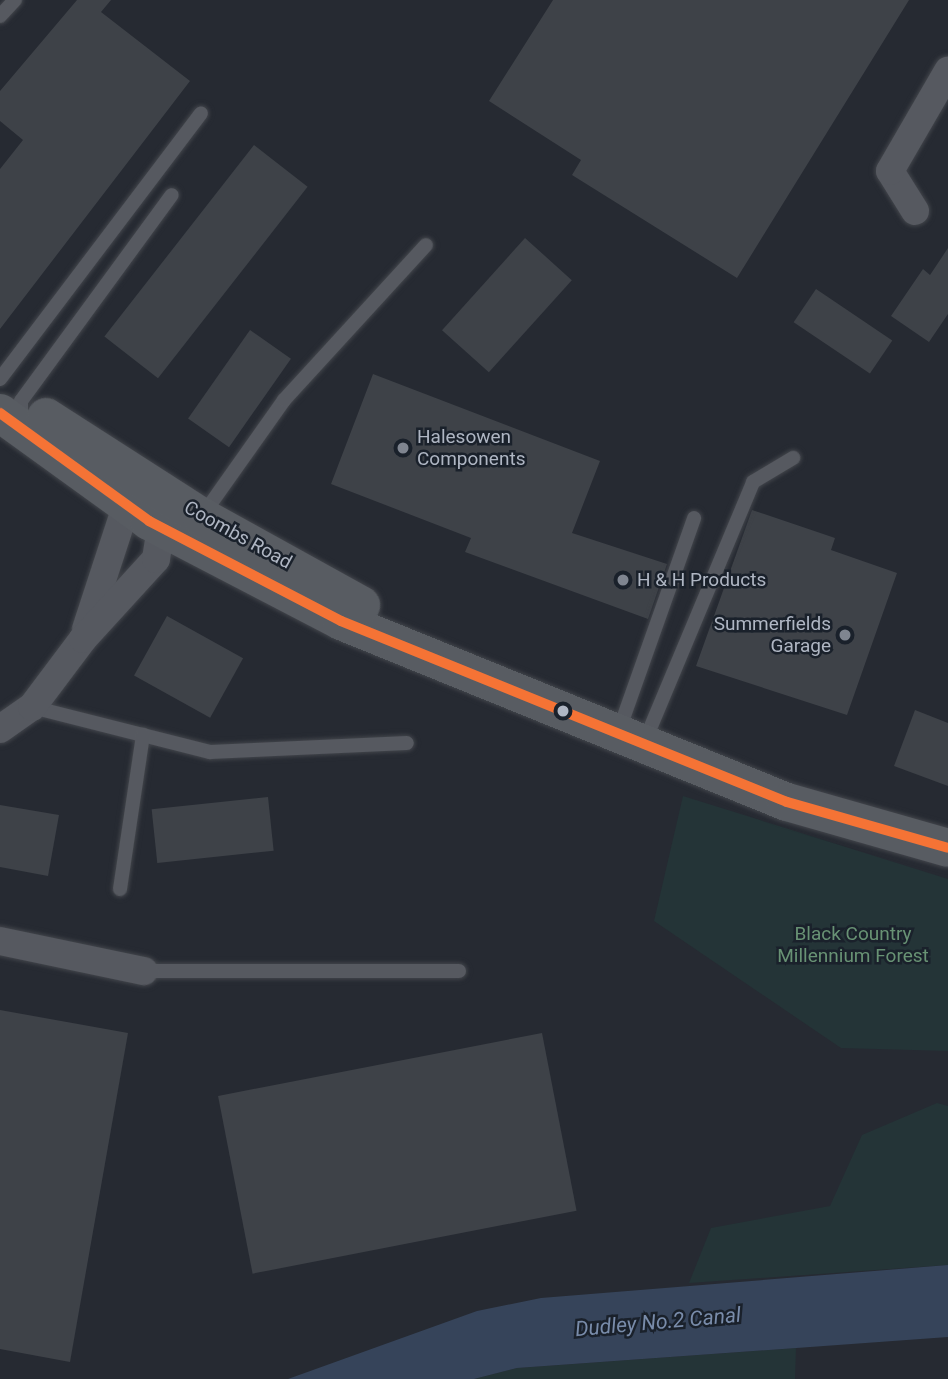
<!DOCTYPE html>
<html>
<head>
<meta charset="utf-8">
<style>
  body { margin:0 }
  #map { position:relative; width:948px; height:1379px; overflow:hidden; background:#262a32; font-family:Roboto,sans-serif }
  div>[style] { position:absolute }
  .green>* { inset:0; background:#243437 }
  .water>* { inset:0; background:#36445a }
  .building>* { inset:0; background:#3e4248; transform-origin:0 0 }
  .roads { filter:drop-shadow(0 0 2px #42454b) drop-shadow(0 0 2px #42454b) }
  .service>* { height:14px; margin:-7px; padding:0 7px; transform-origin:7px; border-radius:7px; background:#565960 }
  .minor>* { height:28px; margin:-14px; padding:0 14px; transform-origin:14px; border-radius:14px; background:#565960 }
  .primary>* { height:38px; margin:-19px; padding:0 19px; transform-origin:19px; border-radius:19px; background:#585c62 }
  .bus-1>* { height:10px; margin:-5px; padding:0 5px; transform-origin:5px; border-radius:5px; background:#f57335 }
  .dots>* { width:19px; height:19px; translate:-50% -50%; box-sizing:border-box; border:4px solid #1a212b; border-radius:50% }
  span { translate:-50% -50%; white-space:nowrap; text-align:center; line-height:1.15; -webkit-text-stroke:5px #1a212b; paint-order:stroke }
  .poi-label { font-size:19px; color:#afb6c3 }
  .left { translate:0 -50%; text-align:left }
  .right { translate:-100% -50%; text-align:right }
  .street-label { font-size:19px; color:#afb6c3 }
  .park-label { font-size:19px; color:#689274 }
  .water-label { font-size:21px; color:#798caa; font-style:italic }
</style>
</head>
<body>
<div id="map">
  <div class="green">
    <i style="clip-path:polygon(683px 796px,948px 879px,948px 1051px,841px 1048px,654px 921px)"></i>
    <i style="clip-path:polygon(937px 1103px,948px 1106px,948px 1265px,689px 1283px,711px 1228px,830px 1206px,862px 1135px)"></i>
    <i style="clip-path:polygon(796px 1348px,795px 1379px,474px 1379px,517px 1368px)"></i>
  </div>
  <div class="water">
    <i style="clip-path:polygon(948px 1265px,948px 1337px,517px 1368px,474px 1379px,288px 1379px,477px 1311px,541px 1298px)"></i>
  </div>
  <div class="building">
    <i style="clip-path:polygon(77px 0,111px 0,101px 12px,190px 81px,0 329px,0 169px,23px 140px,0 121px,0 91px)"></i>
    <i style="clip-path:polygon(553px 0,909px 0,737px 278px,572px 175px,581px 160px,489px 101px)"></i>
    <i style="left:254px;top:145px;width:68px;height:243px;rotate:38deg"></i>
    <i style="left:525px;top:238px;width:63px;height:124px;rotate:42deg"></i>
    <i style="clip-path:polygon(948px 248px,948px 314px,929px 342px,891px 316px,923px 269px,930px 275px)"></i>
    <i style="left:816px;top:289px;width:92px;height:40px;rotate:34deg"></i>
    <i style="left:250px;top:330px;width:50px;height:108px;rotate:35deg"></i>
    <i style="clip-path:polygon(373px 374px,600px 461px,572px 533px,667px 564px,648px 619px,465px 552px,471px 538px,331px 484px)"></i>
    <i style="clip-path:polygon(752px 510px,835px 538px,831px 550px,897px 573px,847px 715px,696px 666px)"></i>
    <i style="left:167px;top:616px;width:87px;height:68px;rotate:29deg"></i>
    <i style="clip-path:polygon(915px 710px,948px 723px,948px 786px,894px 766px)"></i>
    <i style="left:268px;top:797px;width:54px;height:117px;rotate:84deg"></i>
    <i style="clip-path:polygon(0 805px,59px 815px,48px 876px,0 867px)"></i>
    <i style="clip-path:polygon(0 1010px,128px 1033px,70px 1362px,0 1349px)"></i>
    <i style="left:542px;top:1033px;width:181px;height:330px;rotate:79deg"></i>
  </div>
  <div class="roads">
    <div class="service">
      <i style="left:0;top:16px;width:22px;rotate:-47deg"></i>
      <i style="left:0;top:379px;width:333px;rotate:-52.9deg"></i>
      <i style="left:29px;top:420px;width:10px;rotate:-143deg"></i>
      <i style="left:21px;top:414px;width:13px;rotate:-90deg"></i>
      <i style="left:21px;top:401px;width:255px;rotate:-53.8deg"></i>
      <i style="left:202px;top:516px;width:142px;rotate:-54.7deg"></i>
      <i style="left:284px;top:400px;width:210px;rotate:-47.5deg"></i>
      <i style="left:32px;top:707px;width:184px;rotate:14.2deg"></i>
      <i style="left:210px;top:752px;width:197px;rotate:-2.6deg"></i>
      <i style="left:618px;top:733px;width:228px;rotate:-70.5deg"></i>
      <i style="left:644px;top:743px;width:283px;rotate:-67.3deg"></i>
      <i style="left:753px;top:482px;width:47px;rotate:-31deg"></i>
      <i style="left:120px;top:889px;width:156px;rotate:-81.5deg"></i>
      <i style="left:144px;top:971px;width:315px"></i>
    </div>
    <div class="minor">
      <i style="left:915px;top:211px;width:47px;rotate:-122deg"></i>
      <i style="left:890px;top:171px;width:116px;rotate:-59.9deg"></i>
      <i style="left:86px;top:629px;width:148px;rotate:-71.9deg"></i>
      <i style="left:0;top:729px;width:39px;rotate:-35deg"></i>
      <i style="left:32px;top:707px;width:85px;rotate:-53.1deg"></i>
      <i style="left:83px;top:639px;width:108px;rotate:-47.6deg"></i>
      <i style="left:156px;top:559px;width:32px;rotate:-81deg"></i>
      <i style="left:0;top:941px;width:147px;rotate:11.8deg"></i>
    </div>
    <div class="primary">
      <i style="left:0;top:413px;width:184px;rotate:35.9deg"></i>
      <i style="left:149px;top:521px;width:216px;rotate:27.5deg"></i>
      <i style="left:341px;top:621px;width:481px;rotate:22.1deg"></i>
      <i style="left:787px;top:802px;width:167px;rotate:15.9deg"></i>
      <i style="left:46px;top:417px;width:185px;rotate:32.7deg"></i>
      <i style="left:202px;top:517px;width:182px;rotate:29deg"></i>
    </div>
  </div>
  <div class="bus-1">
    <i style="left:0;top:413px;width:184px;rotate:35.9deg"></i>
    <i style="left:149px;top:521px;width:216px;rotate:27.5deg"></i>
    <i style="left:341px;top:621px;width:481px;rotate:22.1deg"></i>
    <i style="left:787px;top:802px;width:167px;rotate:15.9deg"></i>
  </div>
  <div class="dots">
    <i style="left:403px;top:448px;background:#7f8590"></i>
    <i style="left:623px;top:580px;background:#7f8590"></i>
    <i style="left:845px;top:635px;background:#7f8590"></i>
    <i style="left:563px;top:711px;background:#afb6c3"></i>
  </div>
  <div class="poi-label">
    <span class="left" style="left:417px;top:448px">Halesowen<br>Components</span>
    <span class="left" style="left:637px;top:580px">H &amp; H Products</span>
    <span class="right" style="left:831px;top:635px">Summerfields<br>Garage</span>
  </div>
  <div class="street-label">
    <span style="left:238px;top:535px;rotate:29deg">Coombs Road</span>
  </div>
  <div class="park-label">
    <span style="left:853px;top:945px">Black Country<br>Millennium Forest</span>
  </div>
  <div class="water-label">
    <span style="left:658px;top:1322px;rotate:-5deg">Dudley No.2 Canal</span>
  </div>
</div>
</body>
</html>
